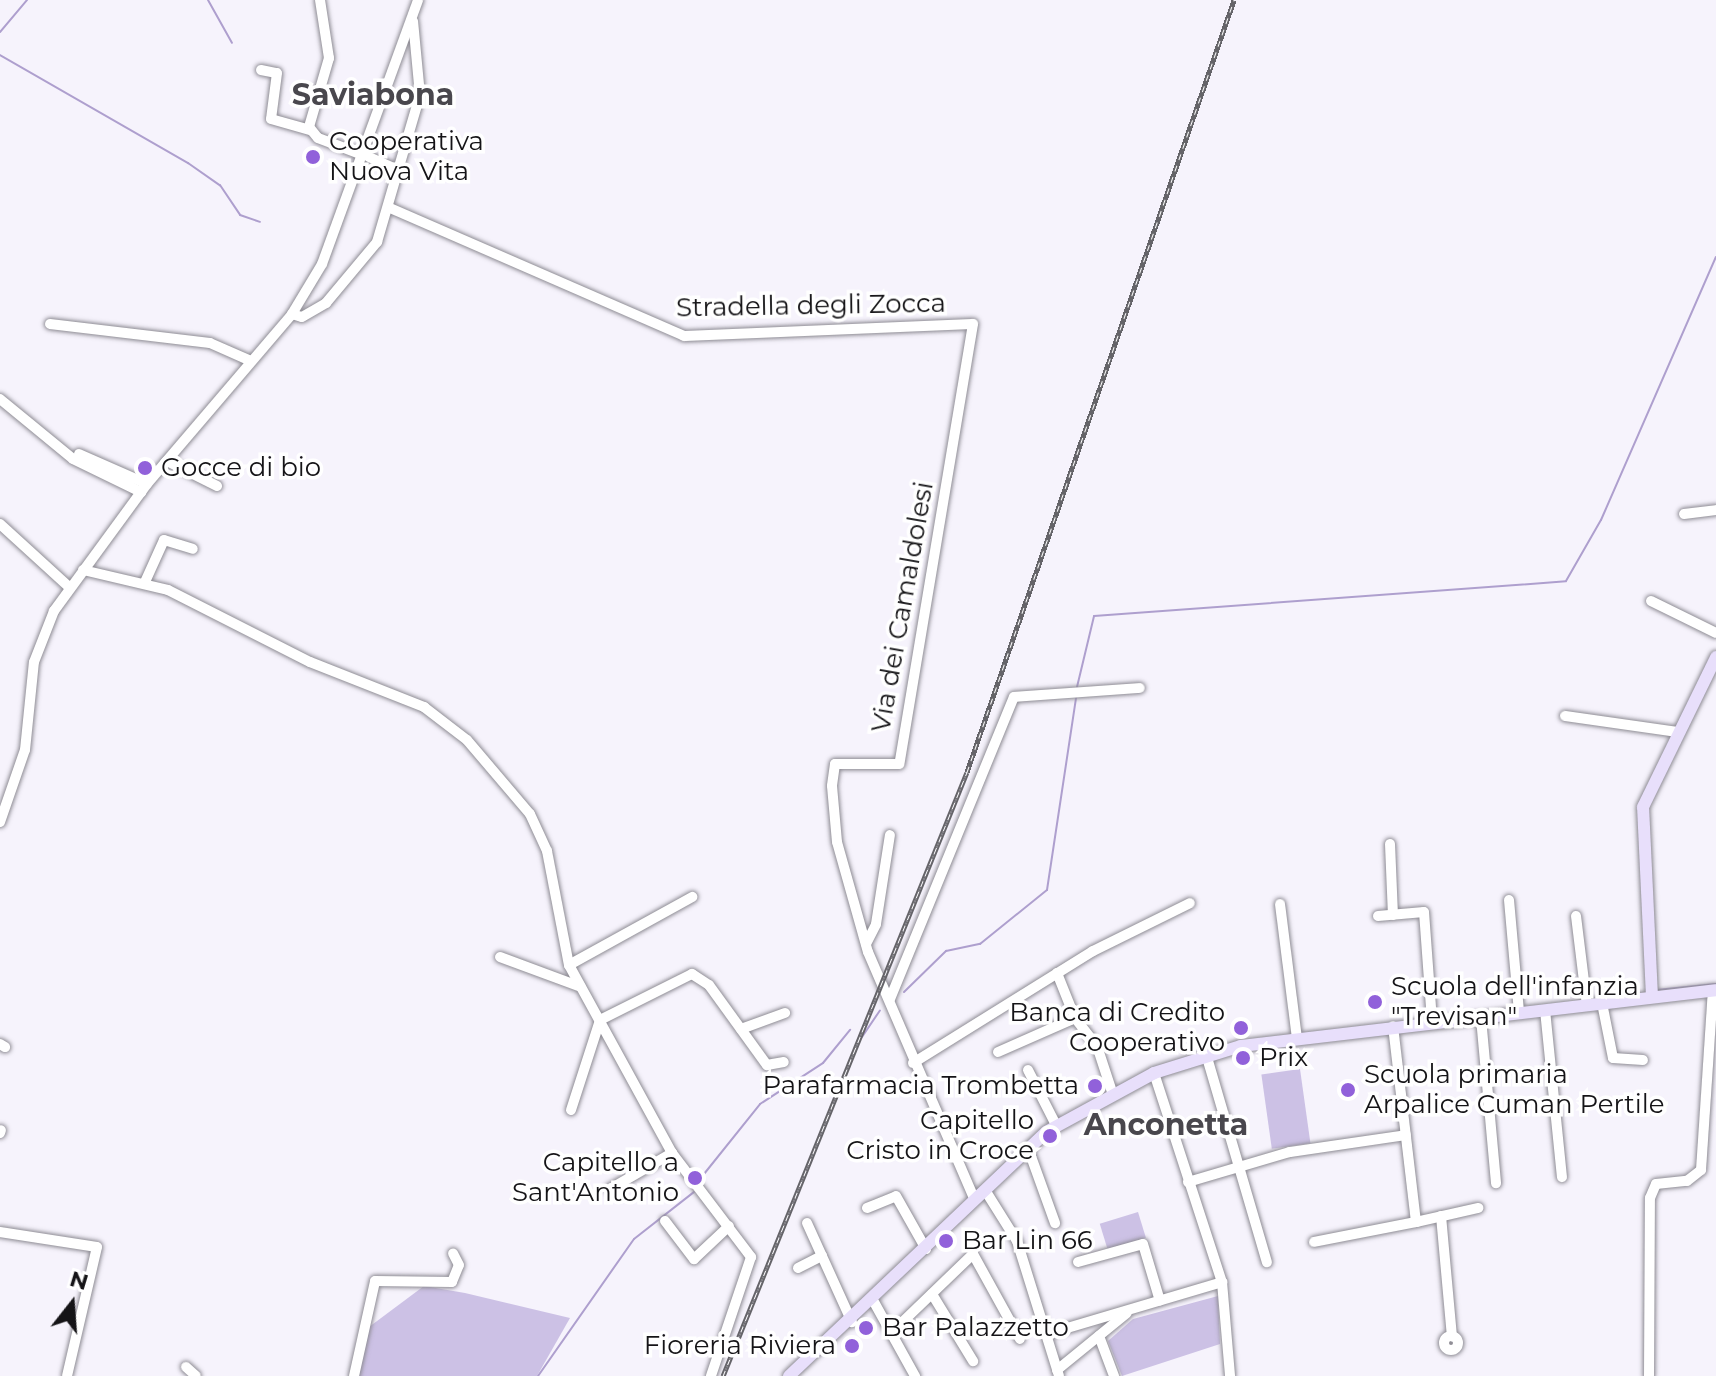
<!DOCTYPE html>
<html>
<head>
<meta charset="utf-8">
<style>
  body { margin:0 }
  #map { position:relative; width:1716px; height:1376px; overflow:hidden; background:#f6f3fc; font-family:Montserrat,sans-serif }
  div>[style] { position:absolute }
  .green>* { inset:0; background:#ccc1e5; transform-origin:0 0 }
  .stream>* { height:2px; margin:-1px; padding:0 1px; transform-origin:1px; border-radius:1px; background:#ae9fce }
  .roads { filter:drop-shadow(0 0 2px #8e8c94) drop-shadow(0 0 2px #8e8c94) }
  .minor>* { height:10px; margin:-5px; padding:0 5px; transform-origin:5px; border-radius:5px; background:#fff }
  .minor>.ring { margin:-5px; padding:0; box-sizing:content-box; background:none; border:10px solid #fff; border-radius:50% }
  .major>* { height:12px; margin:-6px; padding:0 6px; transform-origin:6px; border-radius:6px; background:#e8dffb }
  .rail>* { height:5px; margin-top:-2.5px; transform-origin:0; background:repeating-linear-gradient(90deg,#fff 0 6px,#656469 0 12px); box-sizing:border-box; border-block:2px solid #656469 }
  .dots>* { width:22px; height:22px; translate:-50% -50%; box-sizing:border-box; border:4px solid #fff; border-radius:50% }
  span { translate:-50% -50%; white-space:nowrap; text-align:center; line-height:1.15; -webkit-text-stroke:7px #fff; paint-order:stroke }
  .poi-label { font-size:26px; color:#151417 }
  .left { translate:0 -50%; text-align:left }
  .right { translate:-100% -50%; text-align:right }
  .street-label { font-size:26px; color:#151417 }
  .quarter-label { font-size:30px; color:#49474d; font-weight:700 }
  .north { position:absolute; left:32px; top:1264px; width:80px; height:80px; -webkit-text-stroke:6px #fff; paint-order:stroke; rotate:17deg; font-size:22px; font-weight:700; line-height:32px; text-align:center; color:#151417 }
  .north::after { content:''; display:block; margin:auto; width:28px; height:36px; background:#151417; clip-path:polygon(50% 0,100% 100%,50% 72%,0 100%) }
</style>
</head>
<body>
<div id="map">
  <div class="green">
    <i style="left:1300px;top:1069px;width:75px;height:39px;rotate:82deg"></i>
    <i style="left:1138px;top:1212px;width:27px;height:40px;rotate:73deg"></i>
    <i style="clip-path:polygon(424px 1286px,465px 1293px,570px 1318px,537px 1376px,357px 1376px,369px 1327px)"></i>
    <i style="clip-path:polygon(1218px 1296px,1220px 1344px,1122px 1376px,1108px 1341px,1133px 1319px)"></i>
  </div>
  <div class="stream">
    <i style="left:208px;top:0;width:49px;rotate:60.8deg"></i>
    <i style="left:0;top:32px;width:42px;rotate:-49.8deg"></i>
    <i style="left:0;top:55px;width:217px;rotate:29.9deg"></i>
    <i style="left:188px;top:163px;width:39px;rotate:35deg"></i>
    <i style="left:220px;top:185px;width:36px;rotate:56deg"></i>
    <i style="left:240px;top:215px;width:21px;rotate:19deg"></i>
    <i style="left:1077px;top:687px;width:73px;rotate:-76.5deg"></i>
    <i style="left:1094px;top:616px;width:473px;rotate:-4.2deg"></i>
    <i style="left:1566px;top:581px;width:70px;rotate:-60.2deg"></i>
    <i style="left:1601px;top:520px;width:287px;rotate:-66.4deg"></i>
    <i style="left:1657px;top:990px;width:59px;rotate:-5.8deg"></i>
    <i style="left:904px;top:992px;width:59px;rotate:-44.3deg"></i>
    <i style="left:946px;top:951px;width:35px;rotate:-12deg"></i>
    <i style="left:980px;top:944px;width:86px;rotate:-38.9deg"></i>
    <i style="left:1047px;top:890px;width:194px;rotate:-81.4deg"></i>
    <i style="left:862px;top:1037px;width:32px;rotate:-56deg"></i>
    <i style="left:700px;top:1179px;width:96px;rotate:-51.3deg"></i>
    <i style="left:760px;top:1104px;width:75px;rotate:-33.1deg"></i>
    <i style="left:823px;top:1063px;width:43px;rotate:-50.7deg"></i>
    <i style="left:538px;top:1376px;width:167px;rotate:-55deg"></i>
    <i style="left:634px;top:1239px;width:76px;rotate:-38.1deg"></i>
  </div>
  <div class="roads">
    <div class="minor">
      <i style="left:320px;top:0;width:59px;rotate:81.2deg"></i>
      <i style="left:329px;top:58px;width:72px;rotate:106.2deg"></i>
      <i style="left:309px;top:127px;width:14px;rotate:51deg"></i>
      <i style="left:318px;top:138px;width:48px;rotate:20.7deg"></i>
      <i style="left:261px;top:70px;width:16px;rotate:11deg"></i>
      <i style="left:277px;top:73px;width:46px;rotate:97.4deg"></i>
      <i style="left:271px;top:119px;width:41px;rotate:15.8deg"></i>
      <i style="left:369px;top:157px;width:35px;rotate:24deg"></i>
      <i style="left:390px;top:208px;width:321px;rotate:23.5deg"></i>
      <i style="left:684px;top:336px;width:289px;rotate:-2.4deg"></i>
      <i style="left:973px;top:324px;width:446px;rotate:99.5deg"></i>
      <i style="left:899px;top:764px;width:64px;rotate:180deg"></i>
      <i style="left:835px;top:764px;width:22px;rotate:98deg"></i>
      <i style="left:832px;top:786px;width:56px;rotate:84.9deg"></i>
      <i style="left:837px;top:842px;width:114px;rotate:74.3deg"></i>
      <i style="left:868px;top:952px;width:270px;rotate:66.7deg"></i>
      <i style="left:292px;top:314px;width:10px;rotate:17deg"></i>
      <i style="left:302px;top:317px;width:28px;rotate:-30deg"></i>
      <i style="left:326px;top:303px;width:80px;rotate:-50.1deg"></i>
      <i style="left:377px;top:242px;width:153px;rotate:-73.7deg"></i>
      <i style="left:420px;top:95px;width:74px;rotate:-95.4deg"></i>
      <i style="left:50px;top:324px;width:161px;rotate:6.8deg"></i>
      <i style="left:210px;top:343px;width:45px;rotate:23.7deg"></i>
      <i style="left:0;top:399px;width:94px;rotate:39.4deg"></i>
      <i style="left:73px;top:459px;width:76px;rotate:25.9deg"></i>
      <i style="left:79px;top:454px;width:74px;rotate:23.8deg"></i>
      <i style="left:167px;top:461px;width:56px;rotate:26.6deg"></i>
      <i style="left:1684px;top:514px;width:32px;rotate:-7deg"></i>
      <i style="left:0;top:524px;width:95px;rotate:42.4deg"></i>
      <i style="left:83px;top:570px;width:87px;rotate:13.2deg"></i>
      <i style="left:168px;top:590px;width:159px;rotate:26.9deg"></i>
      <i style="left:310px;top:662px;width:123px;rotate:21.5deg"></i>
      <i style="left:424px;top:707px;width:54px;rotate:37.5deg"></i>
      <i style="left:467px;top:740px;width:97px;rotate:49.6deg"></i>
      <i style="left:530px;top:814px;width:41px;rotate:65.3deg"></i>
      <i style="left:547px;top:851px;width:116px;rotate:79.1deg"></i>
      <i style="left:569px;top:965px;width:214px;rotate:61.3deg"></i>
      <i style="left:672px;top:1153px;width:131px;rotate:52.8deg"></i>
      <i style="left:751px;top:1257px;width:126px;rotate:108.6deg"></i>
      <i style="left:145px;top:582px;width:46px;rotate:-65.7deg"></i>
      <i style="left:164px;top:540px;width:30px;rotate:17deg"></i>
      <i style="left:1651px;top:601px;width:72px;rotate:26.2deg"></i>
      <i style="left:1565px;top:716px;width:114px;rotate:8.1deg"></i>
      <i style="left:0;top:822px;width:76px;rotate:-70.9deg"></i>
      <i style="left:25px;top:750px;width:88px;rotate:-84.2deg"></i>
      <i style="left:34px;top:662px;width:55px;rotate:-68.6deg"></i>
      <i style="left:54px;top:611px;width:157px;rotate:-53.8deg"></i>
      <i style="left:147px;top:484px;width:223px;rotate:-49.5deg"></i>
      <i style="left:292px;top:314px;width:58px;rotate:-59deg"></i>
      <i style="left:322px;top:264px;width:281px;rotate:-70deg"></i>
      <i style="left:1390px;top:844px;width:71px;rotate:87.6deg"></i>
      <i style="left:1509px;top:900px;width:113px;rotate:84.9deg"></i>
      <i style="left:1280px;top:904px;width:136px;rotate:82.8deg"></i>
      <i style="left:1378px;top:916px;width:46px;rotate:-5deg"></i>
      <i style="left:1424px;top:912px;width:110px;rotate:85.8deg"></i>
      <i style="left:1576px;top:916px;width:90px;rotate:83deg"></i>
      <i style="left:866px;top:944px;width:22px;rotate:-63deg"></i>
      <i style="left:876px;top:924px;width:90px;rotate:-81.1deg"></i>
      <i style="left:500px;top:957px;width:86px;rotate:20.3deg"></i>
      <i style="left:569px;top:965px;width:141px;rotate:-28.9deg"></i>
      <i style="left:1057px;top:973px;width:48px;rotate:68.2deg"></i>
      <i style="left:890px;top:999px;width:326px;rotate:-67.7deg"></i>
      <i style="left:1014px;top:697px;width:126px;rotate:-4.1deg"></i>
      <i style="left:1602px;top:1003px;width:56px;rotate:78.7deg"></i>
      <i style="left:1613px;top:1058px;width:30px;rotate:4deg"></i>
      <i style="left:1545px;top:1010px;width:168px;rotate:84.2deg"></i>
      <i style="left:1481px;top:1018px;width:166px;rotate:84.8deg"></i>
      <i style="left:741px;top:1029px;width:47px;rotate:-20deg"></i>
      <i style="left:0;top:1044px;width:6px;rotate:31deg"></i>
      <i style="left:998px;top:1052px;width:84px;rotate:-23.8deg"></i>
      <i style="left:1075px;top:1018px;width:36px;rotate:52deg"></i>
      <i style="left:1097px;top:1046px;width:48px;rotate:71.9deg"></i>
      <i style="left:1206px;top:1054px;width:217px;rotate:73.7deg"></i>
      <i style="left:913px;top:1063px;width:212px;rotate:-31.9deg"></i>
      <i style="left:1093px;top:951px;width:108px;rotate:-26.3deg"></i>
      <i style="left:1028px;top:1070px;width:62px;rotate:63deg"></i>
      <i style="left:1154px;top:1073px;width:220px;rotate:72deg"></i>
      <i style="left:1222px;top:1282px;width:94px;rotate:85.1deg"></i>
      <i style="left:571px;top:1110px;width:95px;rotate:-72.1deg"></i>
      <i style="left:600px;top:1020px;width:103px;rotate:-26.6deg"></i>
      <i style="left:692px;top:974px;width:20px;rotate:33deg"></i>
      <i style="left:709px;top:985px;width:99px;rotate:54.1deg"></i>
      <i style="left:767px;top:1065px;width:17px;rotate:-10deg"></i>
      <i style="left:0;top:1133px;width:3px;rotate:-72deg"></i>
      <i style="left:1028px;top:1148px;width:80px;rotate:70.2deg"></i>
      <i style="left:1188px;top:1182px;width:106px;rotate:-16.4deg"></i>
      <i style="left:1290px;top:1152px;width:117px;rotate:-8.3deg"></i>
      <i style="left:610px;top:1189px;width:72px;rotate:-30.1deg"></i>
      <i style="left:985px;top:1190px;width:60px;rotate:57.9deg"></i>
      <i style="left:1017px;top:1241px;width:141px;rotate:72.7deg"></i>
      <i style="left:867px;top:1208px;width:31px;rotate:-22deg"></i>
      <i style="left:896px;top:1196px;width:61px;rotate:60.5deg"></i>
      <i style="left:1441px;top:1216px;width:121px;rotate:84.8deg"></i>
      <i style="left:665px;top:1221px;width:48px;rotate:52.7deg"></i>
      <i style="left:694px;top:1259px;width:48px;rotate:-43.3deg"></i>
      <i style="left:1416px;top:1222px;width:64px;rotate:-12.7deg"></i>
      <i style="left:807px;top:1223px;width:109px;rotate:65.6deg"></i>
      <i style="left:0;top:1232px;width:98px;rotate:8.8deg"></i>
      <i style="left:97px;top:1247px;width:132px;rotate:103.1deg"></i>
      <i style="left:1314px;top:1242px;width:104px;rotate:-11.1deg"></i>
      <i style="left:1416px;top:1222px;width:197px;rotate:-96.7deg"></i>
      <i style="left:1078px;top:1262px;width:67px;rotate:-15.5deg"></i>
      <i style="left:1143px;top:1244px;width:59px;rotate:73.4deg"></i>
      <i style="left:798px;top:1268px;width:27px;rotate:-27deg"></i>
      <i style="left:932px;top:1294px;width:79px;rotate:58.5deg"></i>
      <i style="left:874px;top:1302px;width:85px;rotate:61deg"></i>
      <i style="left:891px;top:1333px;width:114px;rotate:-43.9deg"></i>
      <i style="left:973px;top:1254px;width:97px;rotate:61.1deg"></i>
      <i style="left:1047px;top:1334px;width:183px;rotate:-16.5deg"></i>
      <i class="ring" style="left:1444px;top:1336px;width:4px;height:4px"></i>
      <i style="left:1099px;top:1336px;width:43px;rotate:69.4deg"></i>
      <i style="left:186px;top:1367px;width:13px;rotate:42deg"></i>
      <i style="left:1057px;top:1370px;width:90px;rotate:-39.2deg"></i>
      <i style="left:354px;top:1376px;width:97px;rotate:-77.5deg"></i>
      <i style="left:375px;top:1281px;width:77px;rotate:0.7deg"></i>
      <i style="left:452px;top:1282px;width:18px;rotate:-68deg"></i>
      <i style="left:459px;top:1265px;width:13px;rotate:-117deg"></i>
      <i style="left:1649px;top:1376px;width:178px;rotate:-89.7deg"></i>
      <i style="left:1650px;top:1198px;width:15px;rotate:-67deg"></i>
      <i style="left:1656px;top:1184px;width:31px;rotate:-6deg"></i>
      <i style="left:1687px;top:1181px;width:18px;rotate:-38deg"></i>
      <i style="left:1701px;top:1170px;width:179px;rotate:-86.2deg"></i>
    </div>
    <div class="major">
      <i style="left:1652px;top:997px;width:190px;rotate:-92.7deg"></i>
      <i style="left:1643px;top:807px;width:167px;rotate:-64deg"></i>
      <i style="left:789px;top:1376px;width:354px;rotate:-43.5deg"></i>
      <i style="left:1046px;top:1132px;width:123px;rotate:-28.6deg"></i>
      <i style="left:1154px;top:1073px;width:91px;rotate:-17.2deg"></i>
      <i style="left:1241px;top:1046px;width:478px;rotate:-6.7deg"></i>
    </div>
  </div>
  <div class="rail">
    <i style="left:723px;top:1376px;width:651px;rotate:-68deg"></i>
    <i style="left:967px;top:772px;width:817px;rotate:-70.92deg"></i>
  </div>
  <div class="dots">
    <i style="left:313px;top:157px;background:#9161da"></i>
    <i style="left:145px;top:468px;background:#9161da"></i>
    <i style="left:1375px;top:1002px;background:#9161da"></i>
    <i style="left:1241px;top:1028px;background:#9161da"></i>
    <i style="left:1243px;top:1058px;background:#9161da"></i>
    <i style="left:1095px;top:1086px;background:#9161da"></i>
    <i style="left:1348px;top:1090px;background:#9161da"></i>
    <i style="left:1050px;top:1136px;background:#9161da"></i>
    <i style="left:695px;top:1178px;background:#9161da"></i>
    <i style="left:946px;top:1241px;background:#9161da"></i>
    <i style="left:866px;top:1328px;background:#9161da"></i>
    <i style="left:852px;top:1346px;background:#9161da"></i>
  </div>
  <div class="poi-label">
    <span class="left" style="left:329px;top:157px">Cooperativa<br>Nuova Vita</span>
    <span class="left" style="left:161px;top:468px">Gocce di bio</span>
    <span class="left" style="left:1391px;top:1002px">Scuola dell'infanzia<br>"Trevisan"</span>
    <span class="right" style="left:1225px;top:1028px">Banca di Credito<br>Cooperativo</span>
    <span class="left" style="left:1259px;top:1058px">Prix</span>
    <span class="left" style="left:1364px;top:1090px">Scuola primaria<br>Arpalice Cuman Pertile</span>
    <span class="right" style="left:1079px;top:1086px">Parafarmacia Trombetta</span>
    <span class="right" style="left:1034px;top:1136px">Capitello<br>Cristo in Croce</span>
    <span class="right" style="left:679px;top:1178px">Capitello a<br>Sant'Antonio</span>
    <span class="left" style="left:962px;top:1241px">Bar Lin 66</span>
    <span class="left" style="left:882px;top:1328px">Bar Palazzetto</span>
    <span class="right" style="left:836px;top:1346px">Fioreria Riviera</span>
  </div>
  <div class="street-label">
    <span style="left:811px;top:306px;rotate:-1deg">Stradella degli Zocca</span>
    <span style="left:903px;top:607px;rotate:-80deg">Via dei Camaldolesi</span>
  </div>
  <div class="quarter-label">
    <span style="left:373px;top:95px">Saviabona</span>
    <span style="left:1166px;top:1125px">Anconetta</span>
  </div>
  <div class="north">N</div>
</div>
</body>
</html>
